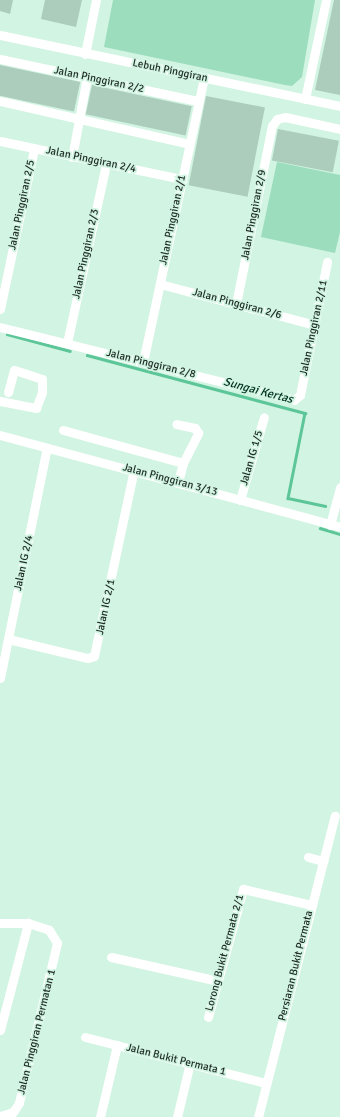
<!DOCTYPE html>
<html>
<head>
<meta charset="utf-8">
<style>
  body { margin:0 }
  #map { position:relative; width:340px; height:1117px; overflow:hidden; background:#d2f4e2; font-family:Signika,sans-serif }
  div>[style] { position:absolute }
  .green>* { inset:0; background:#9cddbe }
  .stream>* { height:2.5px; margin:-1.25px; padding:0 1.25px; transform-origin:1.25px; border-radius:1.25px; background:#5cc698 }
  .building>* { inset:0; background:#accdbc; transform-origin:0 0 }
  .minor>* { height:9px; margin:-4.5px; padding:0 4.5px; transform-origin:4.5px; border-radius:4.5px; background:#fff }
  span { translate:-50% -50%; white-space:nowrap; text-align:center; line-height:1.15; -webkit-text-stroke:3.5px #d2f4e2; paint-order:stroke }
  .street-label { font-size:11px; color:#1f2c26 }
  .water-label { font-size:12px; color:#013221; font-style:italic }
</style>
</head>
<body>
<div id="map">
  <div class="green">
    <i style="clip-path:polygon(113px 0,315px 0,302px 77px,292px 86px,285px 85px,104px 47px)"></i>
    <i style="clip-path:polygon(277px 162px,340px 175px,340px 232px,335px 253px,261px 237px)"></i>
  </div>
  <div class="stream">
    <i style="left:7px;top:334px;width:65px;rotate:15.1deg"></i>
    <i style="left:87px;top:355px;width:226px;rotate:14.9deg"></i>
    <i style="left:305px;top:413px;width:87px;rotate:101.3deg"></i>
    <i style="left:288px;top:498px;width:38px;rotate:12deg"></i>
    <i style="left:320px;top:528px;width:21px;rotate:17deg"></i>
  </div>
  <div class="building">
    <i style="clip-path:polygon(0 0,13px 0,10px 14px,0 11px)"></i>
    <i style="clip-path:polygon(45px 0,82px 0,76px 27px,41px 19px)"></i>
    <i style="clip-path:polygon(334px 0,340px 0,340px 95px,315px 90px)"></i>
    <i style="left:0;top:65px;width:82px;height:30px;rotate:12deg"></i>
    <i style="left:92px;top:85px;width:102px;height:30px;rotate:12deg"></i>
    <i style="left:206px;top:96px;width:60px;height:91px;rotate:11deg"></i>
    <i style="left:278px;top:129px;width:62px;height:32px;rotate:11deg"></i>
  </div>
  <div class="minor">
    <i style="left:0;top:35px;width:347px;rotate:11.8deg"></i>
    <i style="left:85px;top:54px;width:55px;rotate:-78.5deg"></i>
    <i style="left:0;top:59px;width:202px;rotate:12deg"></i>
    <i style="left:305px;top:99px;width:101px;rotate:-78deg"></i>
    <i style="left:0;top:101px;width:194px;rotate:12.8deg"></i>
    <i style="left:0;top:141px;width:186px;rotate:11.8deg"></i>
    <i style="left:72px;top:157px;width:81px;rotate:-79.4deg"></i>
    <i style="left:160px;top:284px;width:160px;rotate:14.8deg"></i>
    <i style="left:236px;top:304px;width:182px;rotate:-78.6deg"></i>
    <i style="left:272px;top:126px;width:9px;rotate:-54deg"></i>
    <i style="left:277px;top:119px;width:8px;rotate:-14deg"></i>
    <i style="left:285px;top:117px;width:56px;rotate:12.3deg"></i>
    <i style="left:0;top:309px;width:164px;rotate:-78deg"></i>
    <i style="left:0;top:327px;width:303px;rotate:13.9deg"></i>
    <i style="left:294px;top:400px;width:8px;rotate:-40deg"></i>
    <i style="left:300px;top:395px;width:136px;rotate:-78.5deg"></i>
    <i style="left:67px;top:343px;width:183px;rotate:-77.7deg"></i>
    <i style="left:143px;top:362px;width:290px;rotate:-77.9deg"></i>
    <i style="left:0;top:401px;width:37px;rotate:11deg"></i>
    <i style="left:36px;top:408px;width:17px;rotate:-69deg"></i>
    <i style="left:42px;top:392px;width:13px;rotate:-90deg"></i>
    <i style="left:42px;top:379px;width:29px;rotate:-162deg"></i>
    <i style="left:14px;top:370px;width:23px;rotate:105deg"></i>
    <i style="left:63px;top:430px;width:124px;rotate:15.4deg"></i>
    <i style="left:183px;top:463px;width:34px;rotate:-63deg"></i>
    <i style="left:198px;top:433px;width:6px;rotate:-121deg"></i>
    <i style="left:195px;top:428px;width:19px;rotate:-168deg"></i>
    <i style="left:0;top:435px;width:352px;rotate:15.1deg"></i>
    <i style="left:178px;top:482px;width:20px;rotate:-75deg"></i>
    <i style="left:240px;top:500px;width:86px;rotate:-73.9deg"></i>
    <i style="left:330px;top:525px;width:39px;rotate:-75deg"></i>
    <i style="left:8px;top:639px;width:82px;rotate:13.4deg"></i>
    <i style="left:88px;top:658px;width:6px;rotate:-18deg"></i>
    <i style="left:94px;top:656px;width:190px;rotate:-77.9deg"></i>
    <i style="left:0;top:678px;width:235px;rotate:-78.5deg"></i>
    <i style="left:308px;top:857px;width:16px;rotate:15deg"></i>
    <i style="left:0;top:923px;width:28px"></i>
    <i style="left:28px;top:923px;width:22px;rotate:18deg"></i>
    <i style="left:49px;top:930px;width:15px;rotate:58deg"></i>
    <i style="left:57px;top:943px;width:164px;rotate:103.4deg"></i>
    <i style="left:19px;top:1103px;width:11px;rotate:124deg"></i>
    <i style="left:13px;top:1112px;width:14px;rotate:163deg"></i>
    <i style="left:111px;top:957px;width:110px;rotate:12.6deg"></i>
    <i style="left:208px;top:1017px;width:133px;rotate:-74.7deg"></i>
    <i style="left:243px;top:889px;width:71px;rotate:13.1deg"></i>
    <i style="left:0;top:1030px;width:111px;rotate:-75.3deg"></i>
    <i style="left:85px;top:1037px;width:187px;rotate:14.3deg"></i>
    <i style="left:100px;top:1117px;width:74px;rotate:-76.7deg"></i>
    <i style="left:177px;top:1117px;width:56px;rotate:-76.5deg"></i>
    <i style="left:258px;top:1117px;width:311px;rotate:-75.7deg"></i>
  </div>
  <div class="street-label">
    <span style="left:170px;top:71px;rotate:12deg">Lebuh Pinggiran</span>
    <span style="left:99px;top:80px;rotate:12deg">Jalan Pinggiran 2/2</span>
    <span style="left:91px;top:160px;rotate:12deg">Jalan Pinggiran 2/4</span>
    <span style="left:22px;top:205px;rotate:-78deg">Jalan Pinggiran 2/5</span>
    <span style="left:254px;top:215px;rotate:-79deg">Jalan Pinggiran 2/9</span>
    <span style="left:173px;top:220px;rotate:-78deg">Jalan Pinggiran 2/1</span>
    <span style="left:86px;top:254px;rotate:-78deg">Jalan Pinggiran 2/3</span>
    <span style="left:237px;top:304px;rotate:15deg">Jalan Pinggiran 2/6</span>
    <span style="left:314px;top:328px;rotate:-78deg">Jalan Pinggiran 2/11</span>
    <span style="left:151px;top:364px;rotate:14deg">Jalan Pinggiran 2/8</span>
    <span style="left:252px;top:458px;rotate:-74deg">Jalan IG 1/5</span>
    <span style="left:170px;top:480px;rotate:15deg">Jalan Pinggiran 3/13</span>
    <span style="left:24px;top:563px;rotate:-78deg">Jalan IG 2/4</span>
    <span style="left:106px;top:607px;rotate:-78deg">Jalan IG 2/1</span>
    <span style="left:225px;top:953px;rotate:-75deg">Lorong Bukit Permata 2/1</span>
    <span style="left:296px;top:966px;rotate:-76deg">Persiaran Bukit Permata</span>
    <span style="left:37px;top:1032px;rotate:-76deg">Jalan Pinggiran Permatan 1</span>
    <span style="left:176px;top:1060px;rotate:14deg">Jalan Bukit Permata 1</span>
  </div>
  <div class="water-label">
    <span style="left:258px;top:391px;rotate:15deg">Sungai Kertas</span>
  </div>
</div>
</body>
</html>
